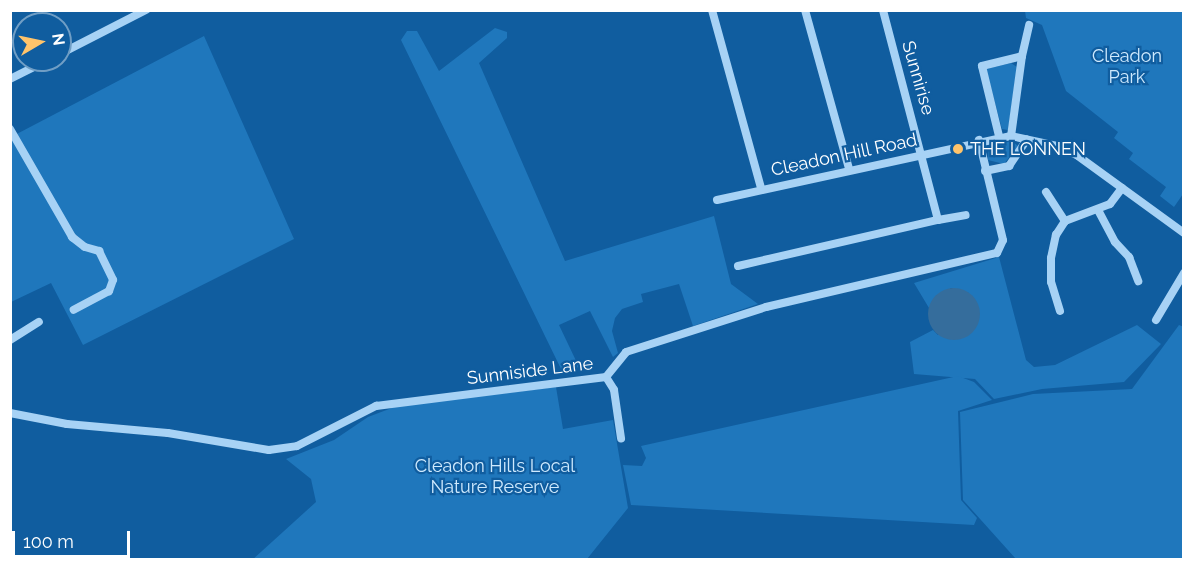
<!DOCTYPE html>
<html>
<head>
<meta charset="utf-8">
<style>
  body { margin:0 }
  #map { position:relative; width:1194px; height:570px; overflow:hidden; background:#105d9f; font-family:Raleway,sans-serif }
  div>[style] { position:absolute }
  .green>* { inset:0; background:#1f77bc }
  .water>* { inset:0; background:#356d9c }
  .round { border-radius:50% }
  .minor>* { height:8px; margin:-4px; padding:0 4px; transform-origin:4px; border-radius:4px; background:#a7d2f5 }
  .dots>* { width:16px; height:16px; translate:-50% -50%; box-sizing:border-box; border:3px solid #105d9f; border-radius:50% }
  span { translate:-50% -50%; white-space:nowrap; text-align:center; line-height:1.15; -webkit-text-stroke:4.5px #105d9f; paint-order:stroke }
  .park-label { font-size:18px; color:#cfeafe }
  .street-label { font-size:18px; color:#fff }
  .poi-label { font-size:18px; color:#fff }
  .left { translate:0 -50%; text-align:left }
  .frame { position:absolute; inset:0; border:12px solid #fff; pointer-events:none }
  .north { position:absolute; left:12px; top:12px; width:60px; height:60px; box-sizing:border-box; background:#105d9f; border:2px solid #709ec5; border-radius:50%; rotate:81deg; font-size:16px; font-weight:700; line-height:24px; text-align:center; color:#fff }
  .north::after { content:''; display:block; margin:auto; width:21px; height:27px; background:#ffc46b; clip-path:polygon(50% 0,100% 100%,50% 72%,0 100%) }
  .scale { position:absolute; left:12px; top:531px; width:118px; height:27px; box-sizing:border-box; border:3px solid #fff; border-top:0; padding-left:8px; font-size:18px; line-height:21px; white-space:nowrap; color:#fff; -webkit-text-stroke:4px #105d9f; paint-order:stroke }
</style>
</head>
<body>
<div id="map">
  <div class="green">
    <i style="clip-path:polygon(1025px 11px,1183px 11px,1183px 194px,1174px 207px,1160px 196px,1166px 187px,1129px 159px,1133px 153px,1114px 138px,1118px 132px,1066px 91px,1042px 25px,1026px 18px)"></i>
    <i style="clip-path:polygon(495px 28px,507px 32px,507px 38px,479px 63px,565px 261px,714px 216px,731px 284px,758px 304px,693px 326px,679px 284px,641px 294px,643px 302px,622px 309px,615px 318px,612px 331px,618px 353px,613px 357px,590px 311px,559px 325px,579px 367px,562px 371px,401px 40px,407px 31px,417px 31px,439px 71px)"></i>
    <i style="clip-path:polygon(204px 36px,294px 239px,83px 345px,51px 283px,11px 302px,11px 137px)"></i>
    <i style="clip-path:polygon(1011px 63px,1017px 67px,1008px 130px,1002px 129px,986px 69px)"></i>
    <i style="clip-path:polygon(1012px 141px,1018px 146px,1004px 164px,988px 160px,989px 146px)"></i>
    <i style="clip-path:polygon(999px 257px,1026px 360px,1034px 367px,1055px 365px,1137px 325px,1161px 344px,1124px 382px,1042px 389px,994px 399px,975px 379px,914px 374px,910px 342px,933px 330px,938px 335px,969px 293px,951px 288px,929px 308px,914px 283px)"></i>
    <i style="clip-path:polygon(1179px 325px,1184px 327px,1183px 559px,1016px 559px,963px 500px,960px 412px,1033px 394px,1132px 389px)"></i>
    <i style="clip-path:polygon(958px 376px,974px 382px,992px 400px,958px 411px,961px 500px,977px 518px,974px 525px,631px 505px,623px 465px,642px 466px,646px 458px,641px 446px)"></i>
    <i style="clip-path:polygon(556px 387px,563px 429px,613px 420px,628px 508px,587px 559px,252px 560px,316px 502px,311px 479px,286px 459px,334px 440px,368px 417px,397px 406px)"></i>
  </div>
  <div class="water">
    <i class="round" style="left:928px;top:288px;width:52px;height:52px"></i>
  </div>
  <div class="minor">
    <i style="left:712px;top:10px;width:185px;rotate:74.6deg"></i>
    <i style="left:805px;top:10px;width:165px;rotate:74.5deg"></i>
    <i style="left:60px;top:54px;width:97px;rotate:-27.1deg"></i>
    <i style="left:1022px;top:56px;width:32px;rotate:-77deg"></i>
    <i style="left:10px;top:79px;width:42px;rotate:-26.6deg"></i>
    <i style="left:10px;top:129px;width:125px;rotate:60.1deg"></i>
    <i style="left:72px;top:237px;width:16px;rotate:38deg"></i>
    <i style="left:85px;top:247px;width:15px;rotate:16deg"></i>
    <i style="left:99px;top:251px;width:32px;rotate:64deg"></i>
    <i style="left:113px;top:280px;width:12px;rotate:110deg"></i>
    <i style="left:109px;top:291px;width:40px;rotate:152deg"></i>
    <i style="left:999px;top:136px;width:72px;rotate:-103.7deg"></i>
    <i style="left:982px;top:66px;width:41px;rotate:-14deg"></i>
    <i style="left:1022px;top:56px;width:81px;rotate:97.8deg"></i>
    <i style="left:985px;top:171px;width:25px;rotate:-12deg"></i>
    <i style="left:1009px;top:166px;width:32px;rotate:-56deg"></i>
    <i style="left:1046px;top:192px;width:35px;rotate:57deg"></i>
    <i style="left:717px;top:200px;width:301px;rotate:-12.3deg"></i>
    <i style="left:1011px;top:136px;width:47px;rotate:12.3deg"></i>
    <i style="left:1057px;top:146px;width:23px;rotate:25deg"></i>
    <i style="left:1078px;top:156px;width:131px;rotate:36deg"></i>
    <i style="left:1098px;top:210px;width:36px;rotate:62deg"></i>
    <i style="left:1115px;top:242px;width:21px;rotate:47deg"></i>
    <i style="left:1129px;top:257px;width:26px;rotate:69deg"></i>
    <i style="left:938px;top:220px;width:28px;rotate:-10deg"></i>
    <i style="left:738px;top:266px;width:205px;rotate:-13deg"></i>
    <i style="left:938px;top:220px;width:217px;rotate:-104.7deg"></i>
    <i style="left:1060px;top:311px;width:30px;rotate:-107deg"></i>
    <i style="left:1051px;top:282px;width:24px;rotate:-90deg"></i>
    <i style="left:1051px;top:258px;width:24px;rotate:-78deg"></i>
    <i style="left:1056px;top:235px;width:17px;rotate:-57deg"></i>
    <i style="left:1065px;top:221px;width:48px;rotate:-20.7deg"></i>
    <i style="left:1110px;top:204px;width:20px;rotate:-53deg"></i>
    <i style="left:1156px;top:320px;width:55px;rotate:-59.2deg"></i>
    <i style="left:10px;top:340px;width:34px;rotate:-32deg"></i>
    <i style="left:606px;top:377px;width:15px;rotate:58deg"></i>
    <i style="left:614px;top:390px;width:49px;rotate:81.7deg"></i>
    <i style="left:10px;top:413px;width:58px;rotate:10.9deg"></i>
    <i style="left:67px;top:424px;width:101px;rotate:5.1deg"></i>
    <i style="left:168px;top:433px;width:102px;rotate:9.6deg"></i>
    <i style="left:269px;top:450px;width:28px;rotate:-8deg"></i>
    <i style="left:297px;top:446px;width:89px;rotate:-26.9deg"></i>
    <i style="left:376px;top:406px;width:232px;rotate:-7.2deg"></i>
    <i style="left:606px;top:377px;width:32px;rotate:-51deg"></i>
    <i style="left:626px;top:352px;width:147px;rotate:-17.8deg"></i>
    <i style="left:766px;top:307px;width:237px;rotate:-13.2deg"></i>
    <i style="left:997px;top:253px;width:14px;rotate:-65deg"></i>
    <i style="left:1003px;top:240px;width:103px;rotate:-103.5deg"></i>
  </div>
  <div class="dots">
    <i style="left:958px;top:149px;background:#ffc46b"></i>
  </div>
  <div class="park-label">
    <span style="left:1127px;top:67px">Cleadon<br>Park</span>
    <span style="left:495px;top:477px">Cleadon Hills Local<br>Nature Reserve</span>
  </div>
  <div class="street-label">
    <span style="left:918px;top:78px;rotate:74deg">Sunnirise</span>
    <span style="left:844px;top:155px;rotate:-12deg">Cleadon Hill Road</span>
    <span style="left:530px;top:371px;rotate:-7deg">Sunniside Lane</span>
  </div>
  <div class="poi-label">
    <span class="left" style="left:970px;top:149px">THE LONNEN</span>
  </div>
  <div class="frame"></div>
  <div class="north">N</div>
  <div class="scale">100 m</div>
</div>
</body>
</html>
